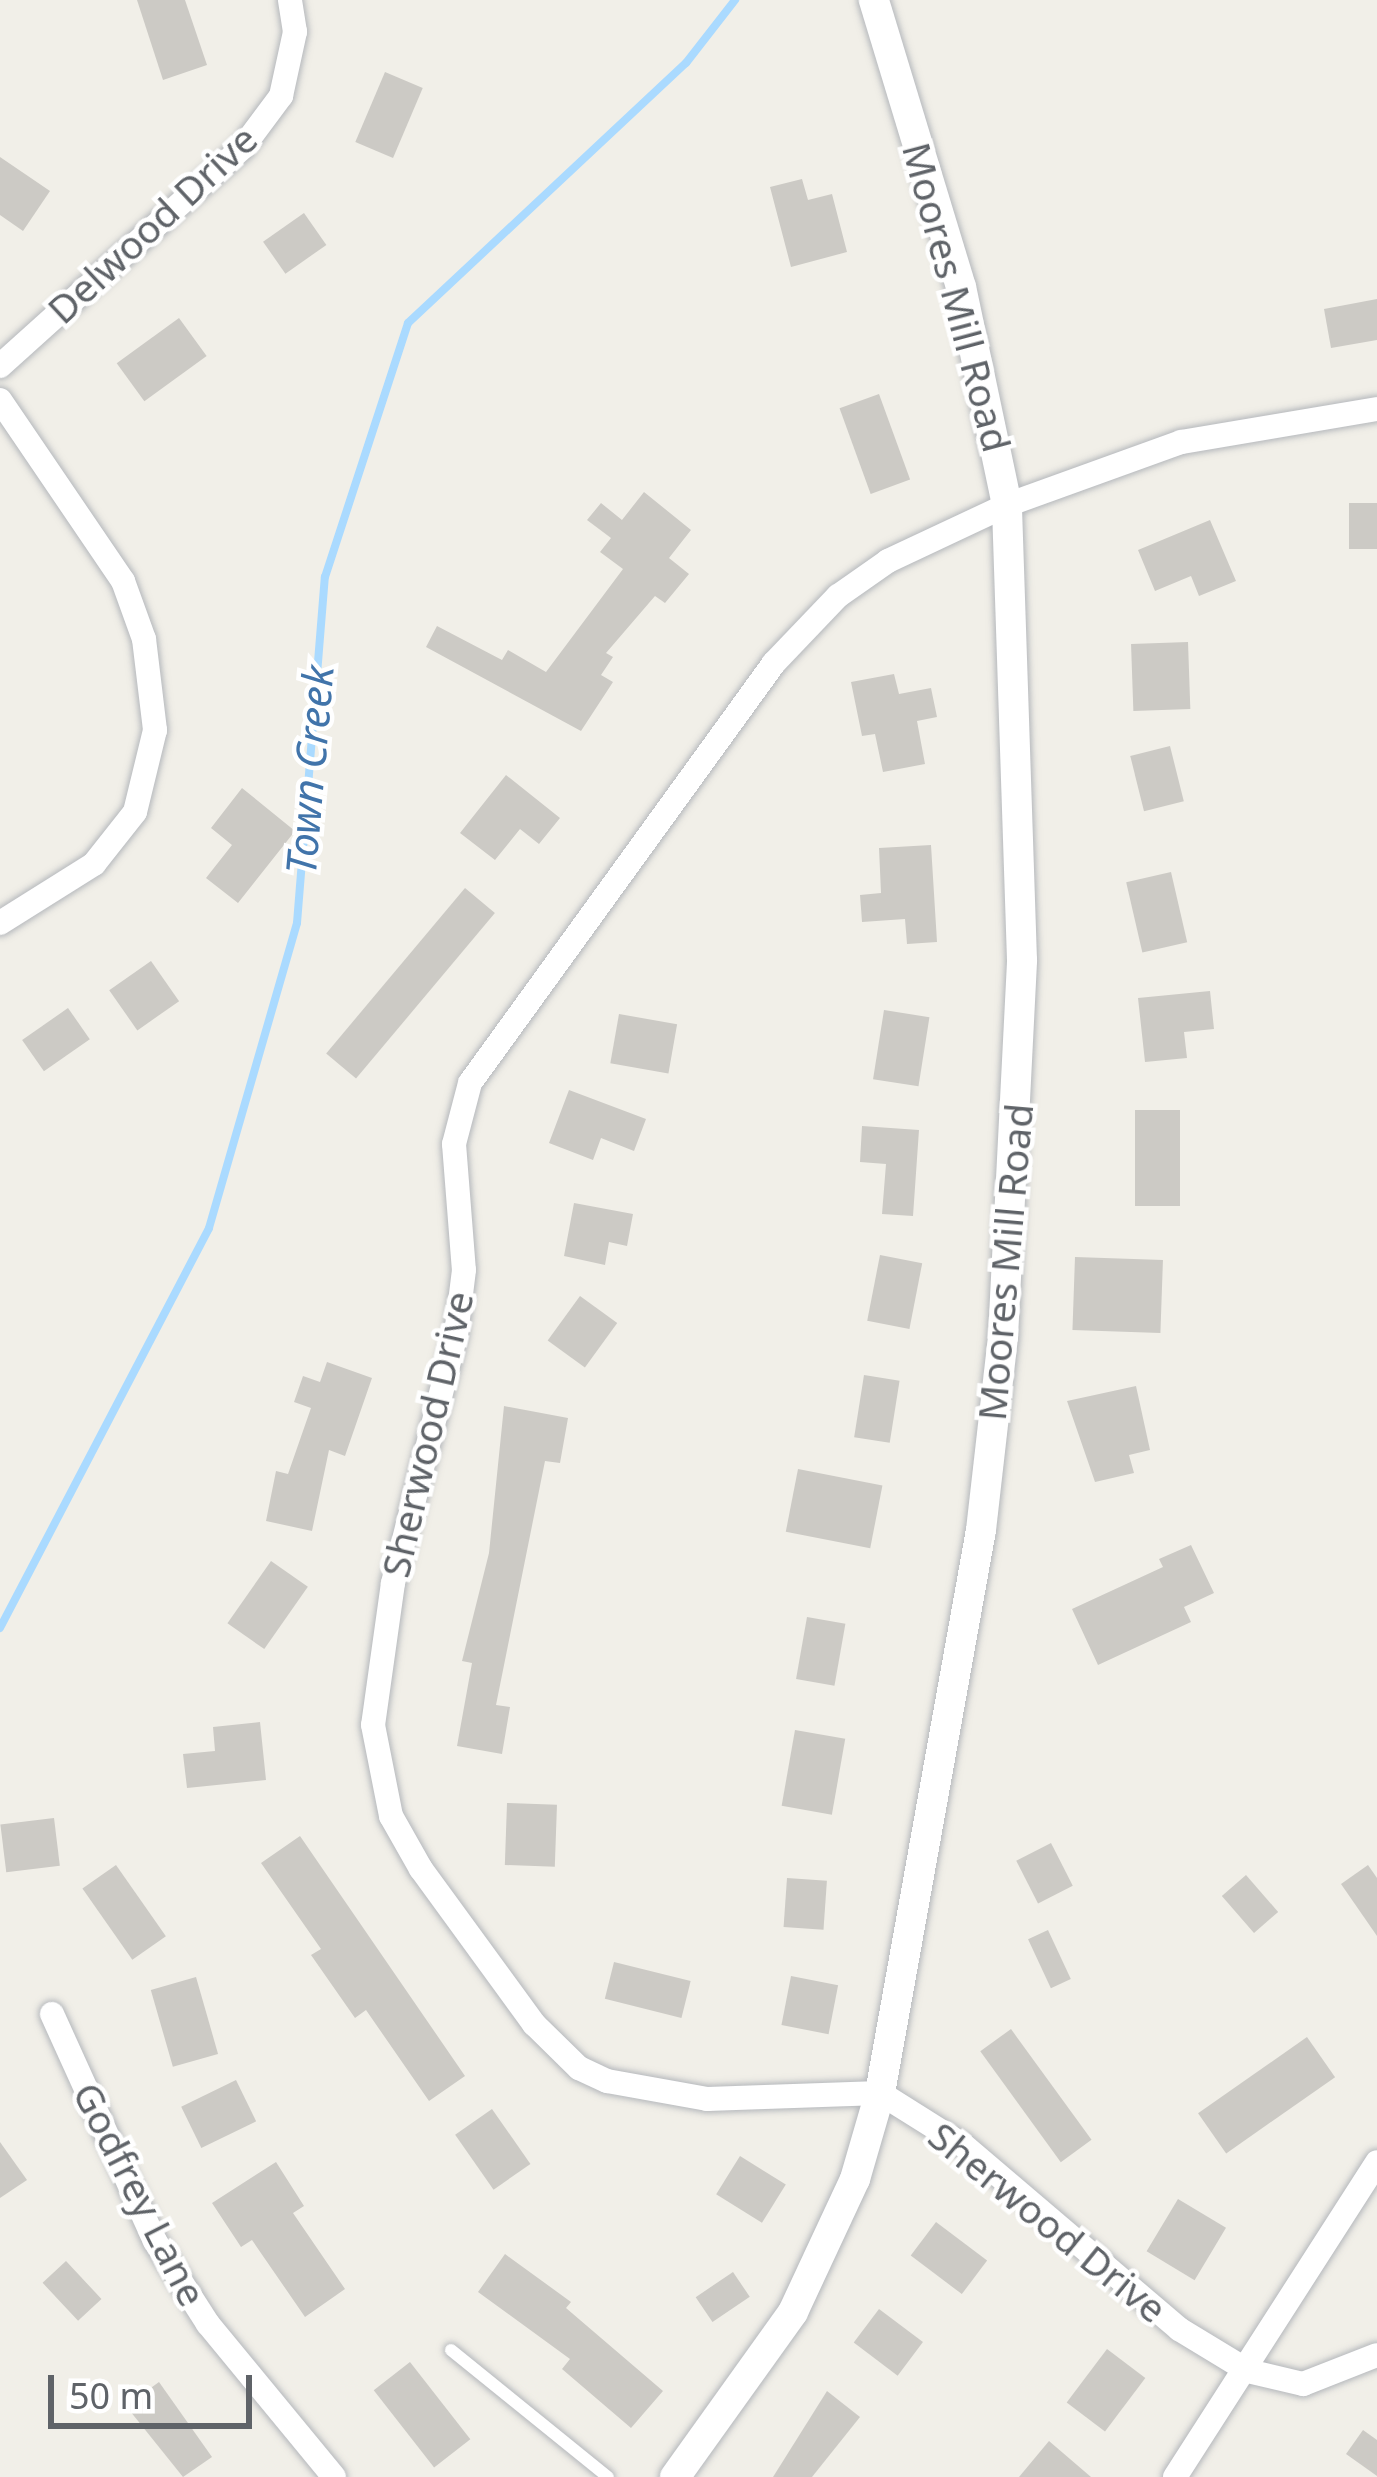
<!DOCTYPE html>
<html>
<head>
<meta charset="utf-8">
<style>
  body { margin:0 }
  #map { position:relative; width:1377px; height:2477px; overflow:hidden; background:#f1efe8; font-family:"Noto Sans",sans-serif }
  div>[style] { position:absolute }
  .stream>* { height:8px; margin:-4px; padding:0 4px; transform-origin:4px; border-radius:4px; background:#aadaff }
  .building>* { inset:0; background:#cccac5; transform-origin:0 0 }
  .roads { filter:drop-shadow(0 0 3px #b5b8bc) drop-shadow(0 0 3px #b5b8bc) }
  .service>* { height:12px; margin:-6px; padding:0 6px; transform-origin:6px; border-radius:6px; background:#fff }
  .minor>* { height:24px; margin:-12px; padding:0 12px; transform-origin:12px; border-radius:12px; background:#fff }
  .tertiary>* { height:30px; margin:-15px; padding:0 15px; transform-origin:15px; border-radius:15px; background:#fff }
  span { translate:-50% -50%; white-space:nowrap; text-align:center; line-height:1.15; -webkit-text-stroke:9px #fff; paint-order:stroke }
  .street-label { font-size:39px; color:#5f6368 }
  .water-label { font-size:42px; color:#4174aa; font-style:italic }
  .scale { position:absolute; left:48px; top:2375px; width:204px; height:54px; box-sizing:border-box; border:6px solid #5f6368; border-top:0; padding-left:15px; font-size:36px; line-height:42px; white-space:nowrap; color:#5f6368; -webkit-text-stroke:9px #fff; paint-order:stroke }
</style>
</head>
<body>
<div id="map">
  <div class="stream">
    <i style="left:0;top:1628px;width:451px;rotate:-62.4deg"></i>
    <i style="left:209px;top:1228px;width:317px;rotate:-73.9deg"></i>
    <i style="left:297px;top:923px;width:347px;rotate:-85.4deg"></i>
    <i style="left:325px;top:577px;width:267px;rotate:-71.9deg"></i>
    <i style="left:408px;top:323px;width:381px;rotate:-43.1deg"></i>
    <i style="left:686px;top:63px;width:80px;rotate:-52.1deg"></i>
  </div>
  <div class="building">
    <i style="clip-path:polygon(137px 0,185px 0,207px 65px,163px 80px)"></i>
    <i style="left:385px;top:72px;width:41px;height:76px;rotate:23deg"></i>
    <i style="clip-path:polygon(0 157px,50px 191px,23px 231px,0 215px)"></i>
    <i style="clip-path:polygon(802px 179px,808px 200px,832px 194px,847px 252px,791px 267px,770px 187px)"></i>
    <i style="left:304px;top:213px;width:39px;height:50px;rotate:55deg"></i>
    <i style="clip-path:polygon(1377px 299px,1377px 340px,1331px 348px,1324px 309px)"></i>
    <i style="left:179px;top:318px;width:47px;height:77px;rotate:54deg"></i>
    <i style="left:879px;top:394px;width:91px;height:42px;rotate:70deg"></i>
    <i style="clip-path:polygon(644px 492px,691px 530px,669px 558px,689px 574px,665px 603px,655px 596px,606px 653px,613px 657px,601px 675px,613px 682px,581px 731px,426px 647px,437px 626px,502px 660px,508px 650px,546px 672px,623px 569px,600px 552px,611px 538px,587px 520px,601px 503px,622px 520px)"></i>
    <i style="left:1377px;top:503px;width:46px;height:28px;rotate:90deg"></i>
    <i style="clip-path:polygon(1210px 520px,1236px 581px,1199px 596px,1191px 576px,1155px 591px,1138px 550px)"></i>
    <i style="left:1188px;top:642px;width:67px;height:57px;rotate:88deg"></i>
    <i style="clip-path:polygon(894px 674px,899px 694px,931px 688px,937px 717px,917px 721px,925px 764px,883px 772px,875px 734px,862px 736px,851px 682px)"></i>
    <i style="left:1170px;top:746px;width:57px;height:41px;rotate:76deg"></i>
    <i style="clip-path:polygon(506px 775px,560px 818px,539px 844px,520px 829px,495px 860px,460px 833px)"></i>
    <i style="clip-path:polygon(242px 788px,295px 831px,238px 903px,206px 878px,232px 845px,211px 828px)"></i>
    <i style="clip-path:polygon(931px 845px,937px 942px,907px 944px,905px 919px,862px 922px,860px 895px,881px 893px,879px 848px)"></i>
    <i style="left:1171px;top:872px;width:72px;height:46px;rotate:77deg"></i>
    <i style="left:465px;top:888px;width:39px;height:216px;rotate:40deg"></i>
    <i style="left:151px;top:961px;width:49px;height:51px;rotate:55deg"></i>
    <i style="clip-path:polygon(1210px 991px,1214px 1029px,1184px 1032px,1187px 1058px,1145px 1062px,1138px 998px)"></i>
    <i style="left:68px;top:1008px;width:38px;height:56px;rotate:55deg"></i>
    <i style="left:884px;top:1010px;width:46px;height:70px;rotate:9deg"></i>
    <i style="left:619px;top:1014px;width:59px;height:50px;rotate:10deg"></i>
    <i style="clip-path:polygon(569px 1090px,646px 1119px,634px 1151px,601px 1138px,593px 1160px,549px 1143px)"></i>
    <i style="left:1135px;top:1110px;width:45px;height:96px"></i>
    <i style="clip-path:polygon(862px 1126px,919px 1130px,913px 1216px,882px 1214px,886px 1164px,860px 1162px)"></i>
    <i style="clip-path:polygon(574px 1203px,633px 1214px,627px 1246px,609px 1242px,605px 1265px,564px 1256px)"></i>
    <i style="left:880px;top:1255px;width:43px;height:67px;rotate:11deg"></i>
    <i style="left:1075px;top:1257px;width:88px;height:73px;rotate:2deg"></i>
    <i style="left:580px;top:1296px;width:46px;height:55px;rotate:36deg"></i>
    <i style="clip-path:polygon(327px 1362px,372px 1378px,345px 1456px,329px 1450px,312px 1531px,266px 1521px,276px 1471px,288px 1474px,311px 1408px,294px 1402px,303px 1376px,320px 1382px)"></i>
    <i style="left:864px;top:1375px;width:36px;height:63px;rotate:9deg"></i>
    <i style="clip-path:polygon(1136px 1386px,1150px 1450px,1129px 1455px,1134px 1473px,1095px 1482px,1067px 1401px)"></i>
    <i style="clip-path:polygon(504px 1406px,568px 1418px,560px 1463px,545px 1461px,496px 1705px,510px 1707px,502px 1754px,457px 1746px,472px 1663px,462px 1661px,489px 1553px)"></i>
    <i style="left:798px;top:1469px;width:86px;height:64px;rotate:11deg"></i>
    <i style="clip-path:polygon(1191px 1545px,1214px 1593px,1184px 1607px,1191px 1622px,1098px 1665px,1072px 1609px,1163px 1567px,1159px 1559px)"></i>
    <i style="left:271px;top:1561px;width:45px;height:76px;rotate:35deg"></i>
    <i style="left:807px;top:1617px;width:39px;height:63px;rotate:10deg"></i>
    <i style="clip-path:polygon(260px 1722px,266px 1780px,187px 1788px,183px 1754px,215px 1751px,213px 1727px)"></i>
    <i style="left:795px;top:1730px;width:51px;height:77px;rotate:10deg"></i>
    <i style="left:507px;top:1803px;width:50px;height:62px;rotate:2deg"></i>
    <i style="left:54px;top:1818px;width:48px;height:54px;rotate:83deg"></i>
    <i style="clip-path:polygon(300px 1836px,465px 2076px,429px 2101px,366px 2010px,355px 2018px,311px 1955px,321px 1949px,261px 1863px)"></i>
    <i style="left:1051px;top:1843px;width:48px;height:39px;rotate:63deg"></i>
    <i style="left:116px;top:1865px;width:87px;height:41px;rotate:55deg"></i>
    <i style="clip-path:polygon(1368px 1865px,1377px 1878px,1377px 1936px,1341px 1884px)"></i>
    <i style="left:1246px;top:1875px;width:49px;height:32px;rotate:49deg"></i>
    <i style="left:787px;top:1878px;width:40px;height:49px;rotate:4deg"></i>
    <i style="left:1048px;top:1930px;width:54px;height:22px;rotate:65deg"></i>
    <i style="left:614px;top:1962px;width:79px;height:38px;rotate:14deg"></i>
    <i style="left:791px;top:1976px;width:48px;height:50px;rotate:11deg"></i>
    <i style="left:196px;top:1977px;width:80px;height:47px;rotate:74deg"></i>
    <i style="left:1011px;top:2029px;width:137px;height:38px;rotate:54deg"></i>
    <i style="left:1307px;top:2037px;width:49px;height:133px;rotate:55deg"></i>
    <i style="left:236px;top:2080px;width:46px;height:61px;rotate:64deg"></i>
    <i style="left:492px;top:2109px;width:67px;height:45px;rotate:55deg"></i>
    <i style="clip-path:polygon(0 2142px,27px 2180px,0 2198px)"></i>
    <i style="left:740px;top:2156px;width:54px;height:45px;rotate:32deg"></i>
    <i style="clip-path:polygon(276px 2162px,304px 2206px,293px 2213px,345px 2289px,305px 2317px,252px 2240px,241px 2247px,212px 2203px)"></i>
    <i style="left:1178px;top:2199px;width:56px;height:61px;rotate:31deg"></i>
    <i style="left:936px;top:2222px;width:64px;height:42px;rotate:37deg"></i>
    <i style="clip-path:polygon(505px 2254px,571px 2302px,566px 2308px,663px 2391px,631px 2428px,562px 2369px,570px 2359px,478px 2292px)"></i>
    <i style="left:66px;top:2261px;width:52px;height:32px;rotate:47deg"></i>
    <i style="left:733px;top:2272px;width:30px;height:45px;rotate:56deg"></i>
    <i style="left:879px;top:2309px;width:55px;height:42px;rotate:37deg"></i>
    <i style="left:1107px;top:2349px;width:48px;height:67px;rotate:37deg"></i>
    <i style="left:410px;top:2362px;width:98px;height:46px;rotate:52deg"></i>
    <i style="clip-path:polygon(159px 2382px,212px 2457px,183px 2477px,126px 2406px)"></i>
    <i style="clip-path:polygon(827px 2391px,860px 2417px,812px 2477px,773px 2477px)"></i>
    <i style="clip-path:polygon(1363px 2430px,1377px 2440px,1377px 2476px,1346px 2454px)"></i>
    <i style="clip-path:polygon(1049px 2441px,1091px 2477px,1019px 2477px)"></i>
  </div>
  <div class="roads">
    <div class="service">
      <i style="left:451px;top:2350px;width:202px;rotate:39deg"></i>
    </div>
    <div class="minor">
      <i style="left:0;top:366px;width:327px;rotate:-42deg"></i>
      <i style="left:243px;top:147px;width:64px;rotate:-53.3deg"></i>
      <i style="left:281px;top:96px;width:66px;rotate:-77.7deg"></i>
      <i style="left:295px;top:32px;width:32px;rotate:-99deg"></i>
      <i style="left:0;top:400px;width:219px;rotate:55.8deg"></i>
      <i style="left:123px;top:581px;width:62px;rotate:70.1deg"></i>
      <i style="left:144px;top:639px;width:92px;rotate:83.1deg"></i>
      <i style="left:155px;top:730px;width:84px;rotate:103.7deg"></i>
      <i style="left:135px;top:812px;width:66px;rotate:128.3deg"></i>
      <i style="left:94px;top:864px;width:111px;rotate:147.9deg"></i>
      <i style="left:1377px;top:409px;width:199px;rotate:170.4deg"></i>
      <i style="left:1181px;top:442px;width:185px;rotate:160.1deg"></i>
      <i style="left:1007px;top:505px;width:132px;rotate:154.8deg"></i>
      <i style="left:888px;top:561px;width:61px;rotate:145deg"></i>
      <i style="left:838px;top:596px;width:93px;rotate:133.7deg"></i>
      <i style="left:774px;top:663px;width:518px;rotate:125.9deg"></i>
      <i style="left:470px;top:1083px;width:63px;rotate:104.7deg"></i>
      <i style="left:454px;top:1144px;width:126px;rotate:85.5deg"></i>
      <i style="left:464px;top:1270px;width:64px;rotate:97.1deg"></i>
      <i style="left:456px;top:1334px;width:257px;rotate:104.2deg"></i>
      <i style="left:393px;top:1583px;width:143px;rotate:98deg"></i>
      <i style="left:373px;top:1725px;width:93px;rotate:78.8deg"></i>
      <i style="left:391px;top:1816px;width:61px;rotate:60.5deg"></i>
      <i style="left:421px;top:1869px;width:192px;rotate:53.9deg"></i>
      <i style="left:534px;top:2024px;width:63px;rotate:44.4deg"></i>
      <i style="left:579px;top:2068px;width:31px;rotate:25deg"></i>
      <i style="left:607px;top:2081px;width:102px;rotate:10.2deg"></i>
      <i style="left:707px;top:2099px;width:173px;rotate:-2deg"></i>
      <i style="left:880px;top:2093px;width:98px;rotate:32.1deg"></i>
      <i style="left:963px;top:2145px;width:284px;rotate:40.4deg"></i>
      <i style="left:1179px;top:2329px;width:81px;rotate:31.3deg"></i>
      <i style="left:1248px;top:2371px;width:57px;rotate:13.3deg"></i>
      <i style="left:1303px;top:2384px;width:79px;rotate:-21.4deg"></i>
      <i style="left:52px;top:2014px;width:249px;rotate:65.6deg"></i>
      <i style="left:155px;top:2241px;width:98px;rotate:57.4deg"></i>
      <i style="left:208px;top:2324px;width:198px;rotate:50.5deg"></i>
      <i style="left:1175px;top:2477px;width:374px;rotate:-57.3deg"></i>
    </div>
    <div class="tertiary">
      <i style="left:675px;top:2477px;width:203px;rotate:-54.4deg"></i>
      <i style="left:793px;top:2312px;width:147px;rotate:-65deg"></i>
      <i style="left:855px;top:2179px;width:90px;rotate:-73.8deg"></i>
      <i style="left:880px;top:2093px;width:572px;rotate:-79.83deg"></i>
      <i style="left:981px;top:1530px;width:194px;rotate:-83.5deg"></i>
      <i style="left:1003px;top:1337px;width:377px;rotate:-87.1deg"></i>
      <i style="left:1022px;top:960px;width:455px;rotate:-91.9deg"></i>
      <i style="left:1007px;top:505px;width:223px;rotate:-101.9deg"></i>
      <i style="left:961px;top:287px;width:300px;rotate:-106.9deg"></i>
    </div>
  </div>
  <div class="street-label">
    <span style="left:152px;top:224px;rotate:-43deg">Delwood Drive</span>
    <span style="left:957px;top:297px;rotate:75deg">Moores Mill Road</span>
    <span style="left:1005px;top:1262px;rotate:-85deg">Moores Mill Road</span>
    <span style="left:427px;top:1434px;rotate:-77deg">Sherwood Drive</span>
    <span style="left:140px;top:2194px;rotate:63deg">Godfrey Lane</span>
    <span style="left:1048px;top:2222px;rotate:39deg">Sherwood Drive</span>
  </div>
  <div class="water-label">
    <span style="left:309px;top:770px;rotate:-85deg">Town Creek</span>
  </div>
  <div class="scale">50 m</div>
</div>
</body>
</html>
